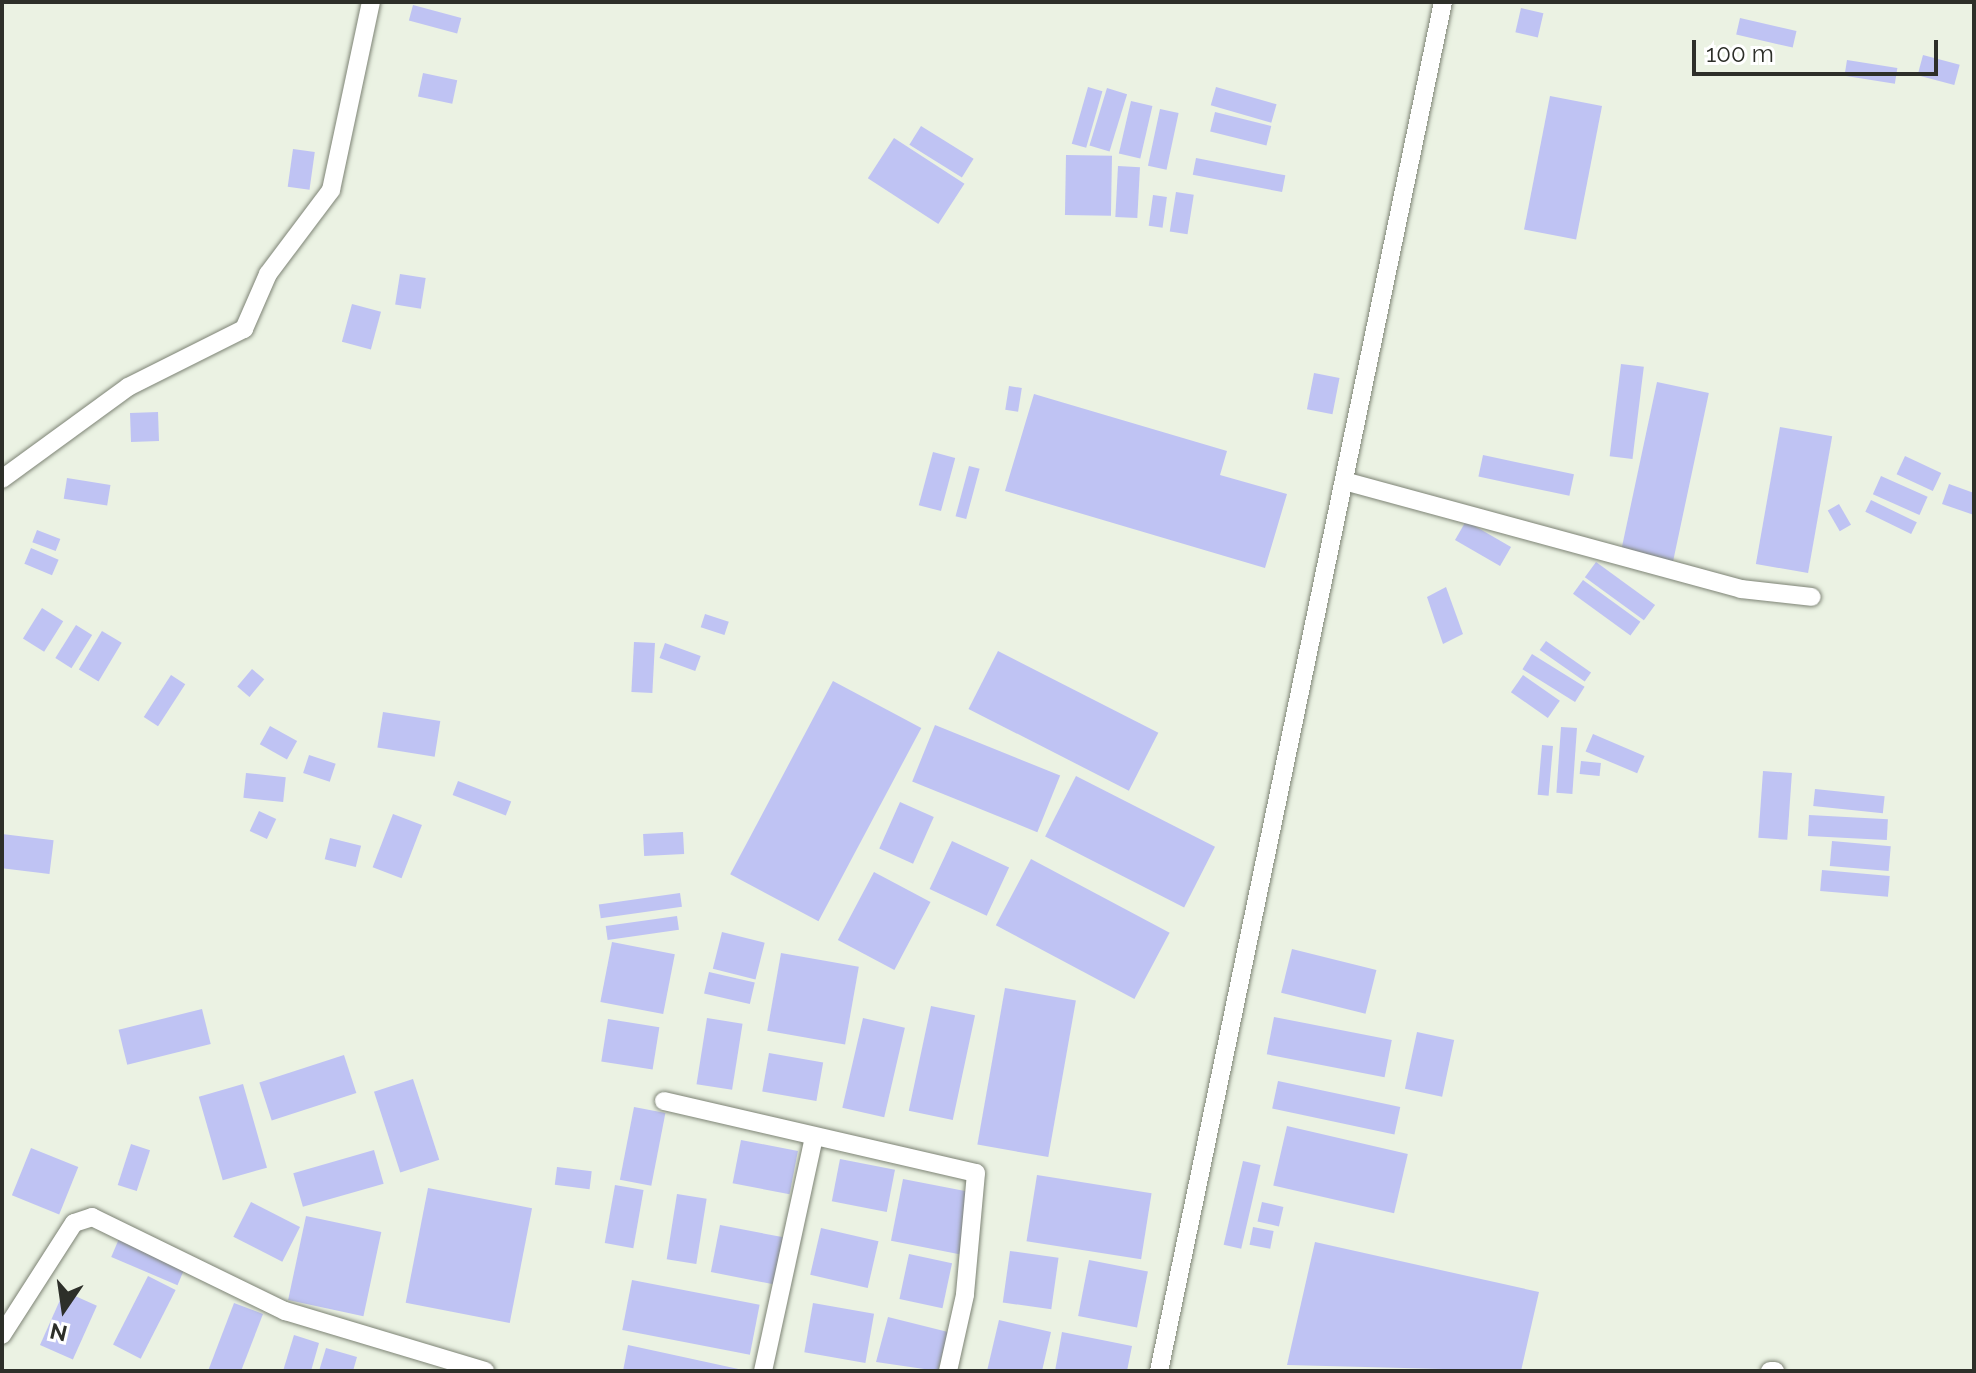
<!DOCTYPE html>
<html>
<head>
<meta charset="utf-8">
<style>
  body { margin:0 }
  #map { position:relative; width:1976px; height:1373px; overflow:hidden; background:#ebf2e3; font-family:Raleway,sans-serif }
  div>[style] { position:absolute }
  .building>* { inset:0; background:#bfc3f3; transform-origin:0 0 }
  .roads { filter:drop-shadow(0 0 2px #7d8375) drop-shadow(0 0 2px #7d8375) }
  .minor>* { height:18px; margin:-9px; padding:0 9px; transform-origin:9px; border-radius:9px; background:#fff }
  span { translate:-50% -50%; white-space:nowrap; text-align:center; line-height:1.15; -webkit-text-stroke:7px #fff; paint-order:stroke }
  .frame { position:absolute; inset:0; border:4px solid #2d2f29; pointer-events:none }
  .north { position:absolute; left:24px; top:1269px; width:80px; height:80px; -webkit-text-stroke:6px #fff; paint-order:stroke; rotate:193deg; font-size:22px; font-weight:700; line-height:32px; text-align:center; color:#2d2f29 }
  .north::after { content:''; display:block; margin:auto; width:28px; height:36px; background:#2d2f29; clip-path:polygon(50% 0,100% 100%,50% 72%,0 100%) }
  .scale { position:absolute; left:1692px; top:40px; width:246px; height:36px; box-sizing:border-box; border:4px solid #2d2f29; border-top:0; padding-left:10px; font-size:24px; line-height:28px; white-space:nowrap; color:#2d2f29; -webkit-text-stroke:6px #fff; paint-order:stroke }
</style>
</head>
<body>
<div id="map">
  <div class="building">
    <i style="left:413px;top:5px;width:50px;height:16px;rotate:15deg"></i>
    <i style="left:1521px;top:8px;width:23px;height:25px;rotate:13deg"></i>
    <i style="left:1740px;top:18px;width:58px;height:17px;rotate:13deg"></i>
    <i style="left:1923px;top:55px;width:38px;height:21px;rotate:15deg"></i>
    <i style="left:1847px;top:60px;width:51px;height:16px;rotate:9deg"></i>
    <i style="left:423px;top:73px;width:35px;height:24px;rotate:12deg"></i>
    <i style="left:1088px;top:87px;width:15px;height:59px;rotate:16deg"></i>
    <i style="left:1216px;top:87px;width:63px;height:19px;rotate:16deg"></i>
    <i style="left:1107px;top:88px;width:21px;height:60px;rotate:17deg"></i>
    <i style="left:1550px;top:96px;width:53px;height:136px;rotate:11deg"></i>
    <i style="left:1131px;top:101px;width:22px;height:54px;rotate:13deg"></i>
    <i style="left:1160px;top:109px;width:19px;height:58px;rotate:12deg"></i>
    <i style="left:1215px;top:112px;width:58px;height:20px;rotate:14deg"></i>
    <i style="left:921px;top:126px;width:62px;height:22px;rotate:32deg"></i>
    <i style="left:894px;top:138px;width:84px;height:48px;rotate:33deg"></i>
    <i style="left:293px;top:149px;width:22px;height:38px;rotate:8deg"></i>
    <i style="left:1066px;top:155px;width:46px;height:60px;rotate:1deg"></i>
    <i style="left:1196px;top:158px;width:91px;height:17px;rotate:11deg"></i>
    <i style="left:1118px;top:166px;width:22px;height:51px;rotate:3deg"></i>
    <i style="left:1176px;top:192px;width:18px;height:40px;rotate:9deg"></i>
    <i style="left:1153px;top:195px;width:14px;height:31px;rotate:8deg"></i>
    <i style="left:400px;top:274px;width:26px;height:31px;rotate:9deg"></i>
    <i style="left:352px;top:304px;width:30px;height:39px;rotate:15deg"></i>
    <i style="left:1621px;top:364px;width:23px;height:93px;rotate:7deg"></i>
    <i style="left:1314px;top:373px;width:26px;height:37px;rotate:11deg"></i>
    <i style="left:1657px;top:382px;width:53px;height:173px;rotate:12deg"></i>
    <i style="left:1009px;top:386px;width:13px;height:24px;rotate:9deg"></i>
    <i style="clip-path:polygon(1034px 394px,1227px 451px,1220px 475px,1287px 494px,1265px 568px,1005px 491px)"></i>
    <i style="left:158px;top:412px;width:29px;height:28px;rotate:88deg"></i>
    <i style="left:1780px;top:427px;width:53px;height:139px;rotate:10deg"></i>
    <i style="left:933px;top:452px;width:23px;height:55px;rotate:15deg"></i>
    <i style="left:1483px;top:455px;width:93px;height:22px;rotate:12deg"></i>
    <i style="left:1905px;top:456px;width:40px;height:20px;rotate:25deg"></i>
    <i style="left:969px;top:466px;width:11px;height:52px;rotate:15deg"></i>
    <i style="left:1881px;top:476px;width:51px;height:20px;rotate:24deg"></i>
    <i style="left:67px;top:478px;width:44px;height:21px;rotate:9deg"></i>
    <i style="clip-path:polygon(1949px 484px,1974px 493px,1974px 515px,1942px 504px)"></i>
    <i style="left:1871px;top:500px;width:51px;height:13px;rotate:26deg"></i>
    <i style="left:1839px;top:504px;width:24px;height:13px;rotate:60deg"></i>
    <i style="left:1466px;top:521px;width:52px;height:22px;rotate:30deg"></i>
    <i style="left:37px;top:530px;width:25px;height:13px;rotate:21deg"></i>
    <i style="left:31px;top:548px;width:30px;height:17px;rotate:23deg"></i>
    <i style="left:1596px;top:562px;width:73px;height:19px;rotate:36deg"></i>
    <i style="left:1583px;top:580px;width:71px;height:17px;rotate:36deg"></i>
    <i style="clip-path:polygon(1446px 587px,1463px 634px,1443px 644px,1427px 597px)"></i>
    <i style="left:42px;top:608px;width:25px;height:36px;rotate:32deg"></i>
    <i style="left:705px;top:614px;width:25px;height:14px;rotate:18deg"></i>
    <i style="left:76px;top:625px;width:19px;height:39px;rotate:32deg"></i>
    <i style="left:102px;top:631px;width:23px;height:45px;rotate:31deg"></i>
    <i style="left:1546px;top:641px;width:55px;height:11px;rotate:35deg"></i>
    <i style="left:634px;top:642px;width:21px;height:50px;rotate:3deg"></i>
    <i style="left:665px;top:643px;width:38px;height:16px;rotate:20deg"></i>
    <i style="left:998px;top:651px;width:180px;height:65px;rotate:27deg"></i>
    <i style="left:1532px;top:654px;width:62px;height:18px;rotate:32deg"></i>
    <i style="left:252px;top:669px;width:16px;height:23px;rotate:40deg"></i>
    <i style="left:171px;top:675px;width:17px;height:50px;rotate:33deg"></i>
    <i style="left:1523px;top:675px;width:45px;height:21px;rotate:35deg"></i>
    <i style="left:833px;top:681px;width:100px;height:219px;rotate:28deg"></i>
    <i style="left:383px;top:712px;width:58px;height:36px;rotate:9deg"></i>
    <i style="left:935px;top:725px;width:135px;height:61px;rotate:22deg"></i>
    <i style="left:270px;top:726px;width:31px;height:21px;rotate:29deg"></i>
    <i style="left:1561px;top:727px;width:16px;height:66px;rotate:4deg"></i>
    <i style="left:1593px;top:734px;width:56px;height:19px;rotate:23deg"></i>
    <i style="left:1542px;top:745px;width:11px;height:50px;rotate:5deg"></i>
    <i style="left:309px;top:755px;width:28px;height:19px;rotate:18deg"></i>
    <i style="left:1581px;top:761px;width:20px;height:13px;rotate:6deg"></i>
    <i style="left:1763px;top:771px;width:29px;height:67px;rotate:4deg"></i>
    <i style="left:246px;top:773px;width:40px;height:25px;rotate:6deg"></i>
    <i style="left:1076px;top:776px;width:156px;height:68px;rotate:27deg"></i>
    <i style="left:458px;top:781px;width:57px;height:15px;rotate:21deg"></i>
    <i style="left:1815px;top:789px;width:70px;height:17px;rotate:6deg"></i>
    <i style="left:900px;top:802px;width:37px;height:51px;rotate:24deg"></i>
    <i style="left:259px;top:811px;width:19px;height:22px;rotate:25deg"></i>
    <i style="left:393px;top:814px;width:31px;height:57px;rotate:21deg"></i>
    <i style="left:1809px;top:815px;width:79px;height:21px;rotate:3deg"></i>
    <i style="left:683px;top:832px;width:22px;height:40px;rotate:87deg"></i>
    <i style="left:2px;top:834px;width:52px;height:34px;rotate:7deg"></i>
    <i style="left:330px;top:838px;width:32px;height:22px;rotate:14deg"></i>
    <i style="left:952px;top:841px;width:63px;height:53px;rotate:25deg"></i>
    <i style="left:1832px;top:841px;width:59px;height:25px;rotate:5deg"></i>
    <i style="left:1031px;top:859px;width:157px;height:75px;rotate:28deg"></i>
    <i style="left:1822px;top:870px;width:68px;height:21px;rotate:5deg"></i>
    <i style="left:874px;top:872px;width:64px;height:77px;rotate:28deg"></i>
    <i style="left:680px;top:893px;width:14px;height:82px;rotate:82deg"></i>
    <i style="left:677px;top:916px;width:14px;height:72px;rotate:82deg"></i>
    <i style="left:722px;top:932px;width:44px;height:38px;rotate:14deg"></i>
    <i style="left:612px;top:942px;width:64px;height:61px;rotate:11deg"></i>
    <i style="left:1292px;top:949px;width:87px;height:45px;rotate:14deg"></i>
    <i style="left:781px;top:953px;width:79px;height:79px;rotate:10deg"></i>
    <i style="left:709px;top:972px;width:47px;height:22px;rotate:13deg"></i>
    <i style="left:1005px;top:988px;width:72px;height:159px;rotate:10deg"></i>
    <i style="left:931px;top:1006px;width:45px;height:107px;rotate:12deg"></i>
    <i style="left:202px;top:1009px;width:36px;height:86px;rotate:76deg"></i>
    <i style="left:1274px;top:1017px;width:120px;height:38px;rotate:11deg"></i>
    <i style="left:707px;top:1018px;width:36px;height:67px;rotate:9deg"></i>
    <i style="left:863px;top:1018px;width:43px;height:92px;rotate:13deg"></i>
    <i style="left:608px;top:1019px;width:52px;height:43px;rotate:9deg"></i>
    <i style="left:1417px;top:1032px;width:38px;height:58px;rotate:12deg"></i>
    <i style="left:769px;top:1053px;width:55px;height:39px;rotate:10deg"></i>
    <i style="left:344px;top:1055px;width:40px;height:89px;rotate:72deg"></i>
    <i style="left:413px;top:1079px;width:85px;height:41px;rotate:72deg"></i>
    <i style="left:1278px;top:1081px;width:125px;height:28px;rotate:12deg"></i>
    <i style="left:243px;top:1084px;width:87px;height:46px;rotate:74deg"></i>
    <i style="left:634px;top:1107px;width:32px;height:74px;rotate:11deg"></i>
    <i style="left:1287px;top:1126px;width:124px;height:61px;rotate:13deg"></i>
    <i style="left:741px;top:1140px;width:58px;height:44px;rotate:11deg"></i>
    <i style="left:131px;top:1144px;width:20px;height:43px;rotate:18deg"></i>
    <i style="left:31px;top:1148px;width:51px;height:51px;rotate:22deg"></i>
    <i style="left:374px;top:1150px;width:35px;height:84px;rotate:74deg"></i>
    <i style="left:840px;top:1159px;width:56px;height:43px;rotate:11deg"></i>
    <i style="left:1243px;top:1161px;width:18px;height:86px;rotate:13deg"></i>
    <i style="left:557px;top:1167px;width:35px;height:18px;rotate:7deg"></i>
    <i style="left:1037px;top:1175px;width:116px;height:67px;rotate:9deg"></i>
    <i style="left:903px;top:1179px;width:71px;height:63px;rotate:11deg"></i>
    <i style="left:615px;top:1185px;width:29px;height:59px;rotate:10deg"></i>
    <i style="left:428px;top:1188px;width:106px;height:117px;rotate:11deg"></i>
    <i style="left:677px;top:1194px;width:30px;height:66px;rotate:9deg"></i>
    <i style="left:251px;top:1202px;width:55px;height:39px;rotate:27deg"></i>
    <i style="left:1262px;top:1202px;width:22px;height:20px;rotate:13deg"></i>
    <i style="left:306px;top:1216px;width:77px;height:86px;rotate:12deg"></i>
    <i style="left:720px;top:1225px;width:66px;height:48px;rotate:11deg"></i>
    <i style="left:1253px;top:1227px;width:21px;height:18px;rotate:11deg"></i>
    <i style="left:821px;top:1228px;width:59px;height:48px;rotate:13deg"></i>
    <i style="left:121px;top:1234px;width:72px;height:25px;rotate:23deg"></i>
    <i style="clip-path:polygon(1315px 1242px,1539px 1292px,1521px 1371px,1287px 1365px)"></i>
    <i style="left:1010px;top:1251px;width:49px;height:52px;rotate:8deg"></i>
    <i style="left:909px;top:1254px;width:44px;height:46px;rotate:12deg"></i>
    <i style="left:1089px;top:1260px;width:60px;height:57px;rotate:11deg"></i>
    <i style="left:148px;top:1276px;width:31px;height:77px;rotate:27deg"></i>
    <i style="left:632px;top:1280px;width:130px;height:51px;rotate:11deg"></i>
    <i style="left:64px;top:1291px;width:36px;height:59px;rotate:24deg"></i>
    <i style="clip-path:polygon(234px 1303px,263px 1314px,241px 1371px,208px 1371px)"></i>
    <i style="left:813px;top:1303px;width:62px;height:50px;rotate:10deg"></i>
    <i style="clip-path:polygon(888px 1317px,948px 1332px,938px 1371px,876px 1362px)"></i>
    <i style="clip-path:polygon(999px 1320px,1051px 1332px,1042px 1371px,987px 1371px)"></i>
    <i style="clip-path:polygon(1062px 1332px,1132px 1346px,1127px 1371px,1055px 1371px)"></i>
    <i style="clip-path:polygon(294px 1335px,319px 1343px,311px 1371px,283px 1371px)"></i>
    <i style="clip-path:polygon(628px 1345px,743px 1370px,743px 1371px,623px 1371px)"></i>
    <i style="clip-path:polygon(326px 1348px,357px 1357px,353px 1371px,319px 1371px)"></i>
  </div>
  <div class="roads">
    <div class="minor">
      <i style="left:2px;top:479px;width:156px;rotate:-36.1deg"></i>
      <i style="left:128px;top:387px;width:130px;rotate:-26.6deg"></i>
      <i style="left:244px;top:329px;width:60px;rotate:-66.4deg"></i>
      <i style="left:268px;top:274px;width:105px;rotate:-53.1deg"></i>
      <i style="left:331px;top:190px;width:192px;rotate:-78deg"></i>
      <i style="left:1344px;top:481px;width:411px;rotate:15.2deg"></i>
      <i style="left:1741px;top:589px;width:71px;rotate:6.4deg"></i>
      <i style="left:664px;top:1101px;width:320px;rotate:13deg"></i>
      <i style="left:976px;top:1173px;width:122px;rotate:95.2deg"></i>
      <i style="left:965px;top:1295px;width:78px;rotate:102.6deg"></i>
      <i style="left:2px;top:1335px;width:133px;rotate:-57.3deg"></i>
      <i style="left:74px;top:1223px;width:19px;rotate:-18deg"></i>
      <i style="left:92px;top:1217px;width:215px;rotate:26deg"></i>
      <i style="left:285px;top:1311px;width:209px;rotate:16.7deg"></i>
      <i style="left:763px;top:1371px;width:239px;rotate:-77.7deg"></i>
      <i style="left:1159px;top:1371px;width:1398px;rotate:-78.28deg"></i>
      <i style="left:1770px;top:1371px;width:5px"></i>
    </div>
  </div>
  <div class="frame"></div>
  <div class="north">N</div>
  <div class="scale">100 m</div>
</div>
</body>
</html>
